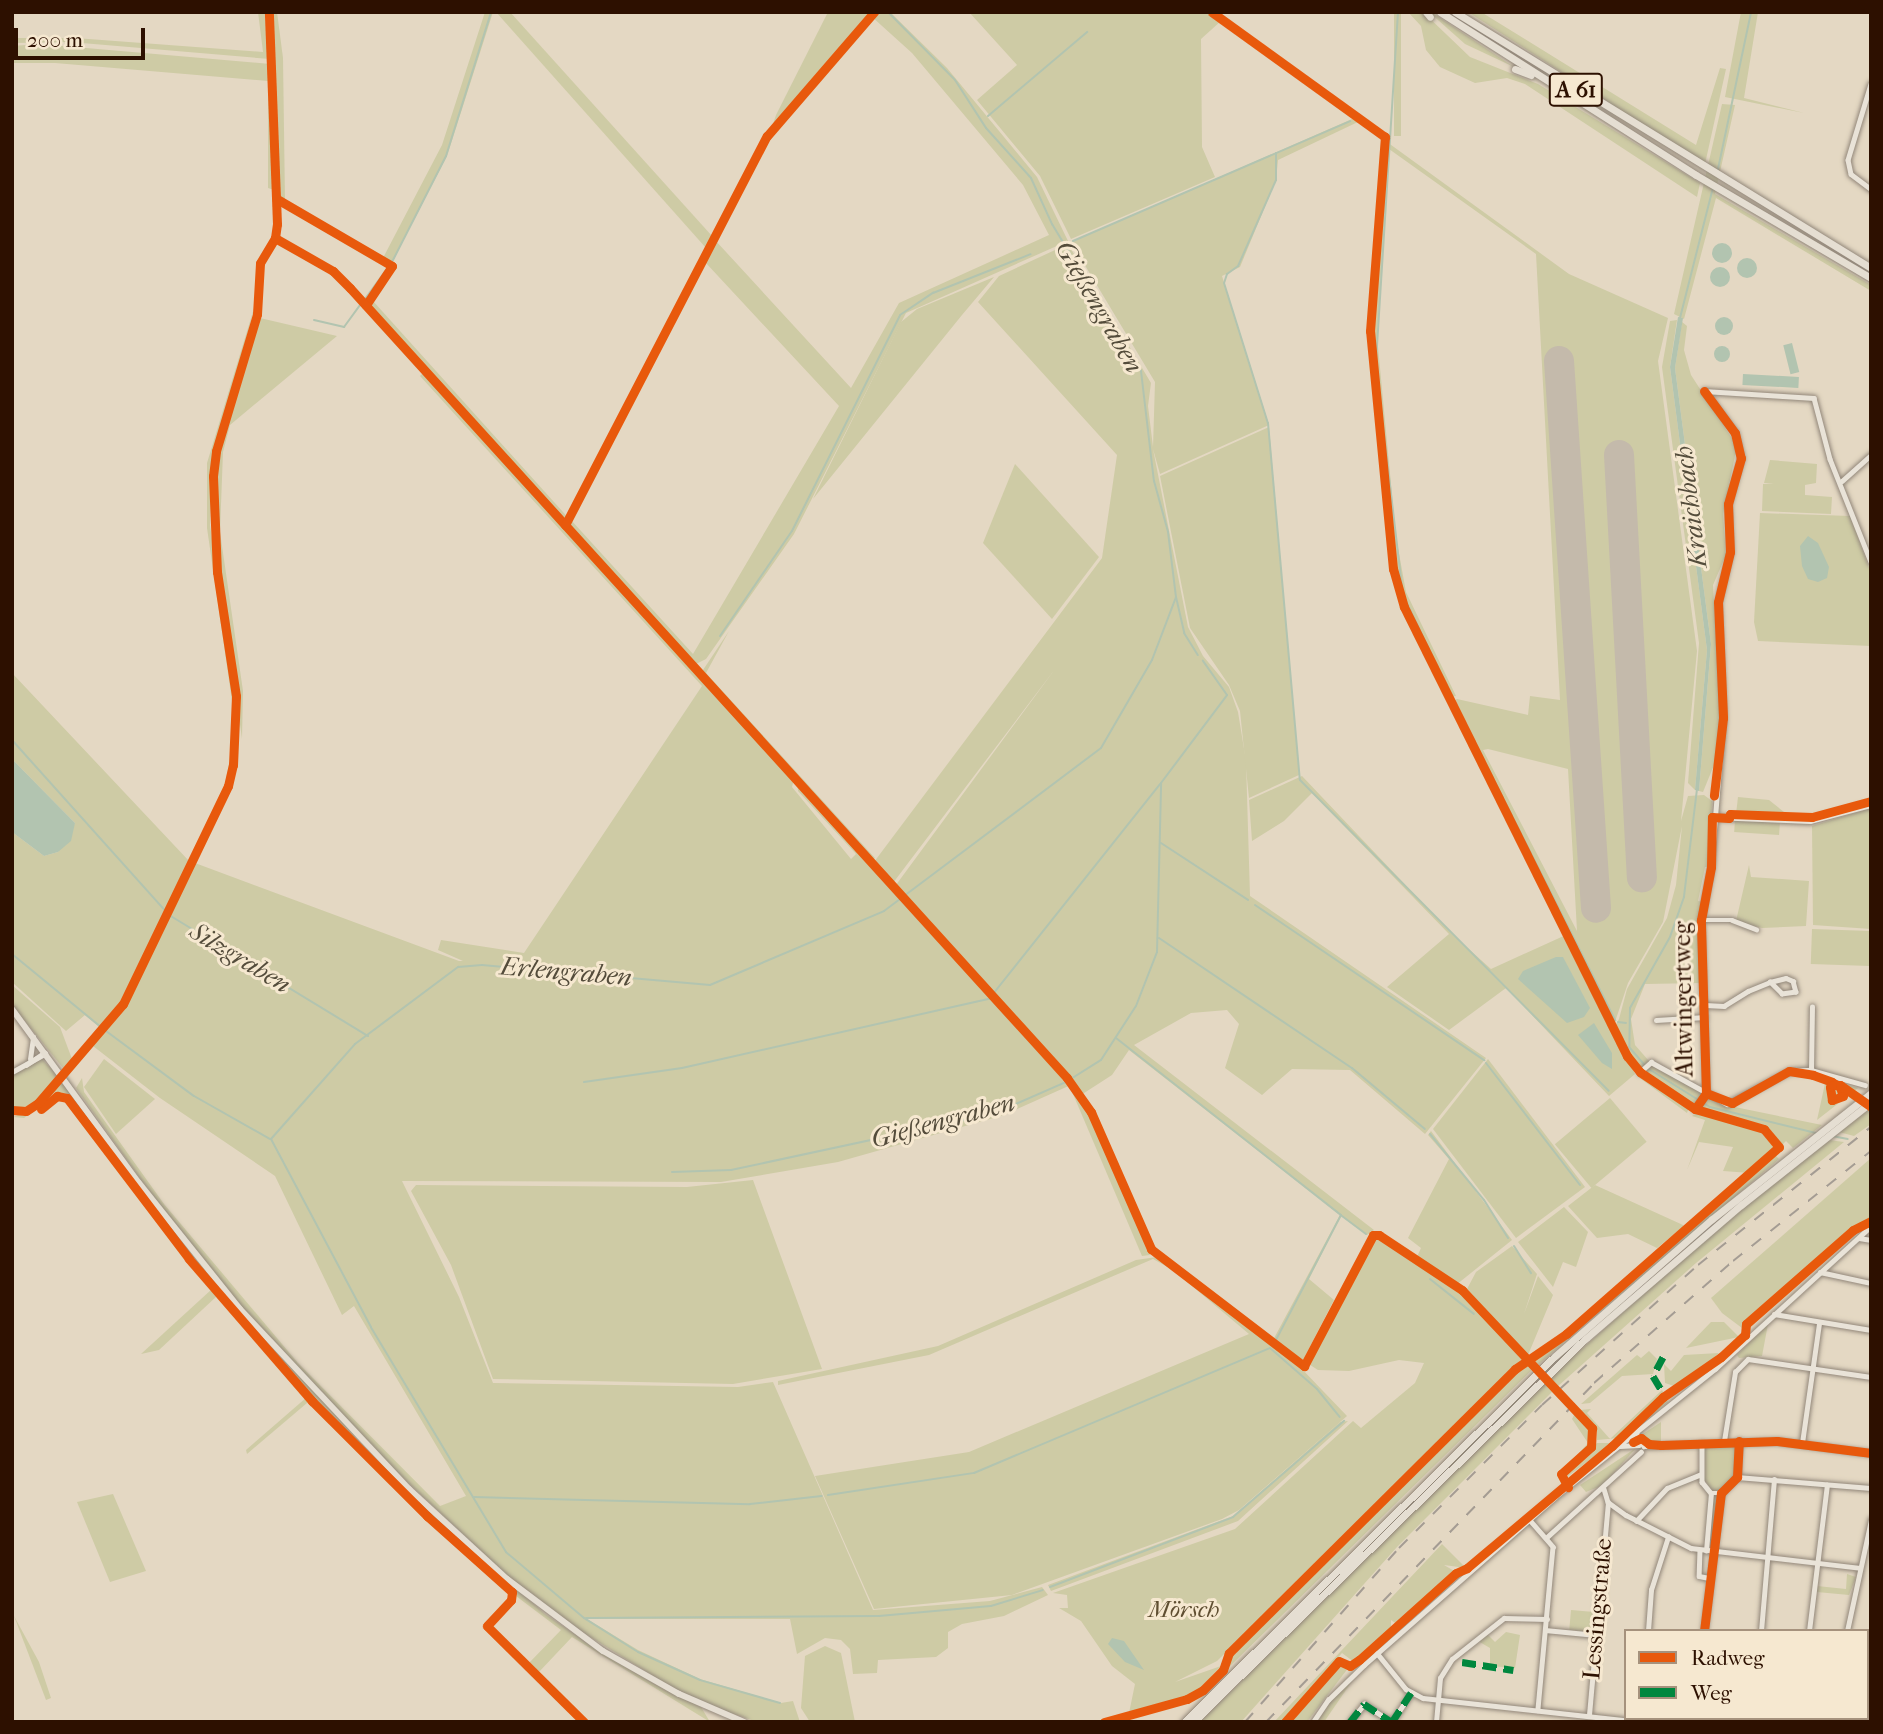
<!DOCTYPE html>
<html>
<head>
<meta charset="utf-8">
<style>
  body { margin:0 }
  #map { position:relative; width:1883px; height:1734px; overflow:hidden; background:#e4d8c3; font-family:"IM FELL French Canon",serif }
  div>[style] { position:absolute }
  .green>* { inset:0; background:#cecba5; transform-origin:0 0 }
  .water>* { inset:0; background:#b2c4b0; transform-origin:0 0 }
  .round { border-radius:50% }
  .stream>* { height:2px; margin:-1px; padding:0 1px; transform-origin:1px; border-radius:1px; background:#b2c4b0 }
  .runway>* { height:30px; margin:-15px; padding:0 15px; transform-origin:15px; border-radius:15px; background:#c4baab }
  .roads { filter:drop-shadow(0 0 2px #92877a) drop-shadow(0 0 2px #92877a) }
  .minor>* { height:4.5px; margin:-2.25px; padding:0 2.25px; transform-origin:2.25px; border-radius:2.25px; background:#e9e3d8 }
  .major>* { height:6px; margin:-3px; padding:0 3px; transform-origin:3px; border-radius:3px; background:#e5ded2 }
  .highway>* { height:7px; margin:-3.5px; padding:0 3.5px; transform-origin:3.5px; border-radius:3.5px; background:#e5ded2 }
  .rail>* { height:2px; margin-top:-1px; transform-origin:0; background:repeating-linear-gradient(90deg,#a49c93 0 12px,transparent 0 24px) }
  .quiet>* { height:7px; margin-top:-3.5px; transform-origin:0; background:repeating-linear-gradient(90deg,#00873e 0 14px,transparent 0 21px) }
  .cycleway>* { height:9px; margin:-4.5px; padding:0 4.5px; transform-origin:4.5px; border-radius:4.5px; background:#e8590c }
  span { translate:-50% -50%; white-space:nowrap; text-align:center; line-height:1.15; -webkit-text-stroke:6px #f6e8d0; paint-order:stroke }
  .shield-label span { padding:2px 5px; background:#f6e8d0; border:2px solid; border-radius:5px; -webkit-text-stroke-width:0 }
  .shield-label { font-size:23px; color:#2d1000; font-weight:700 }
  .street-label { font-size:24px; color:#2d1000 }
  .park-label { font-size:24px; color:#5f4e31; font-style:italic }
  .water-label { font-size:26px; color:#544c3b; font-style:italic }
  .frame { position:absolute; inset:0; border:14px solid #2d1000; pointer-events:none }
  .legend { position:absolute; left:1624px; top:1629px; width:245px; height:91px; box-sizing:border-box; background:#f6e8d0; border:2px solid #a6927d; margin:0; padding:9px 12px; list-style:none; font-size:21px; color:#2d1000 }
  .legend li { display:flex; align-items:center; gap:14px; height:35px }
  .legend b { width:35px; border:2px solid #a6927d }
  .scale { position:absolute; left:14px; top:28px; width:131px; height:32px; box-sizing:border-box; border:4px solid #2d1000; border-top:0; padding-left:9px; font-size:21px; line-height:24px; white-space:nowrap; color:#2d1000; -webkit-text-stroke:5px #f6e8d0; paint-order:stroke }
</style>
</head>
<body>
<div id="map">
  <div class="green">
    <i style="clip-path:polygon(258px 12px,265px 12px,270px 59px,70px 42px,12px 43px,12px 38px,75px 38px,263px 52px)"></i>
    <i style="clip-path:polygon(271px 12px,277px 12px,283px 58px,285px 201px,280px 197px)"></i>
    <i style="clip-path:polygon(485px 12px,493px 12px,447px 156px,391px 264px,383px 258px,442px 145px)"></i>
    <i style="clip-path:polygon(496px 12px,510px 12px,712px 236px,706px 248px)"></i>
    <i style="clip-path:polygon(828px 12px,872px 12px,772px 127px,776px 115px)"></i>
    <i style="clip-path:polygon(877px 12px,890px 12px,947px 68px,1037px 177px,1068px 241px,906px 313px,794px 534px,706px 659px,694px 665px,569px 527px,571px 520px,693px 654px,839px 406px,705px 262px,715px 240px,851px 388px,899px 303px,1049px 235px,1023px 185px,912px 53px,871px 16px)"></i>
    <i style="clip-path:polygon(969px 12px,1209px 12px,1221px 21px,1201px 39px,1202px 147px,1215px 177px,1071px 239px,1040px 176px,977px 100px,1017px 65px)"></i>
    <i style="left:1394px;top:12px;width:7px;height:124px"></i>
    <i style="clip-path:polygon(1408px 12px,1423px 12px,1470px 57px,1538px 84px,1700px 183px,1697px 197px,1525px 84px,1507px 78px,1475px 83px,1440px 67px,1426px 50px,1421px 26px)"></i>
    <i style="clip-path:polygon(1429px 12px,1431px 12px,1514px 67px,1465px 44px)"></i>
    <i style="clip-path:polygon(1468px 12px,1481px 12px,1696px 145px,1720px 68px,1726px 69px,1705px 164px)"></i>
    <i style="clip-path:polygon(1741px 12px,1758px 12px,1744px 98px,1804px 113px,1725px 97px)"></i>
    <i style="clip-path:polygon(40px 44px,270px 64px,274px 190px,268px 188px,268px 81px,55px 63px,12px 63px,12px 46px)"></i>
    <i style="clip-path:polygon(1722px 104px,1735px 105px,1715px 194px,1871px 285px,1871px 291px,1716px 198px,1684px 319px,1674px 314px)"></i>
    <i style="clip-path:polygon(1352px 119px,1360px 121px,1278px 160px,1276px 180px,1240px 267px,1222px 276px,1269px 425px,1160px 474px,1153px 449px,1188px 627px,1203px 656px,1229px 687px,1238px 712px,1246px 761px,1250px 896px,1486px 1058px,1425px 1134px,1350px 1070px,1292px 1069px,1262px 1095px,1225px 1068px,1239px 1024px,1227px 1010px,1191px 1013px,1134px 1045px,1374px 1230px,1367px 1235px,1341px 1216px,1309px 1279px,1334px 1300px,1303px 1360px,1272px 1342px,1340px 1215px,1129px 1050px,1112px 1075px,1081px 1095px,1073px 1084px,1004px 1115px,838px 1162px,721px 1182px,402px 1181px,459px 1297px,493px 1383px,738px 1387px,773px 1382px,873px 1610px,990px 1601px,1042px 1587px,1048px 1595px,1004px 1616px,962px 1624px,948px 1632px,948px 1648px,936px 1657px,878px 1660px,877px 1673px,853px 1674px,850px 1649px,841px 1640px,825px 1638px,797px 1654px,790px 1619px,587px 1619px,638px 1650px,700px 1679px,781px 1703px,793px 1701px,800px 1722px,757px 1722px,720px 1709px,673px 1688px,579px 1630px,509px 1577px,386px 1462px,243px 1309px,164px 1212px,76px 1088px,82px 1078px,84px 1092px,164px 1204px,298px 1363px,440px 1506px,466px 1496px,354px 1306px,342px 1315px,275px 1176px,160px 1098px,93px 1046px,127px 1000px,195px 863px,459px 961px,463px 961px,438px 950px,441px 940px,524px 953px,702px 686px,420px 376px,424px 372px,794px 779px,792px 787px,851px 859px,856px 854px,798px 791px,797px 782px,893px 889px,1055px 669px,893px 883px,874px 862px,1102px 558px,1117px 455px,978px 302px,999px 276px,1068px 244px,1151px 383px,1148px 406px,1153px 447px,1155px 382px,1071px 242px)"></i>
    <i style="clip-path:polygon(evenodd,1387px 142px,1569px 274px,1668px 318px,1658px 361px,1697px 651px,1681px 821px,1688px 796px,1704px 795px,1712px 801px,1710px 842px,1709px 867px,1705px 867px,1698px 901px,1703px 902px,1698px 918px,1701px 983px,1645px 984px,1631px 1019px,1635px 1045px,1649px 1061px,1641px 1068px,1629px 1057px,1615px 1026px,1619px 1019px,1627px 989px,1667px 918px,1676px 885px,1682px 826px,1663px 922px,1628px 983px,1614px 1025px,1452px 702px,1457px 699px,1528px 715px,1530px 696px,1560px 700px,1536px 254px,1389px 149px,1377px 336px,1396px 537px,1406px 592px,1456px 696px,1450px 697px,1404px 604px,1394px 570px,1371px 338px,1387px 142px,1488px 749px,1568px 769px,1577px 931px,1483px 750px,1488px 749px)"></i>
    <i style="clip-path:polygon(994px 277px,962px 315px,813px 499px,901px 322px,917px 309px)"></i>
    <i style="clip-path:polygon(258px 295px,212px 463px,210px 525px,233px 686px,235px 712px,234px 752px,226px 783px,207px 826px,190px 858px,225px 784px,233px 744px,232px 701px,207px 528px,207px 463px)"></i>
    <i style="left:373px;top:301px;width:290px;height:6px;rotate:48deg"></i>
    <i style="clip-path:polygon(260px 318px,337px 336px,230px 425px,223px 452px,220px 532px,243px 691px,242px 739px,216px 546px,215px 474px,221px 437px)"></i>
    <i style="clip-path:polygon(1677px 320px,1670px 367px,1707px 650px,1695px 790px,1688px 783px,1699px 643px,1662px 367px,1670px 321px)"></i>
    <i style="clip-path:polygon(1682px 322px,1687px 326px,1684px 350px,1691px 375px,1737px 446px,1723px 514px,1726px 555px,1713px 585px,1720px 716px,1716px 760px,1703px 792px,1699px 791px,1711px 644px,1675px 368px)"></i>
    <i style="clip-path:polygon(1269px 427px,1299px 775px,1249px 798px,1240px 711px,1229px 685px,1190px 628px,1160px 476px)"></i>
    <i style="clip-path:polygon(1770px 460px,1817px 464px,1816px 483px,1805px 485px,1805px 495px,1832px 497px,1831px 514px,1762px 511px,1763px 484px,1774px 484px,1764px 483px)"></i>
    <i style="clip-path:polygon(1015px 464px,1099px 557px,1052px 619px,983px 543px)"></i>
    <i style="clip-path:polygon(1760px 513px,1850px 516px,1871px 573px,1871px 646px,1758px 641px,1754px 622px)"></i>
    <i style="clip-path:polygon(729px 631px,706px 673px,875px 858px,871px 861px,701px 673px)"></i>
    <i style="clip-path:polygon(12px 673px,189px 861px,123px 1001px,103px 1030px,85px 1015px,66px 1031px,12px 982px,12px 832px,44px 856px,58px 852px,75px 823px,12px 759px)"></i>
    <i style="clip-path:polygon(1302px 776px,1451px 933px,1491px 969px,1568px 934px,1635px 1074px,1609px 1096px,1506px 988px,1449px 1030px,1387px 987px,1449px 934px,1312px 793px,1284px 821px,1252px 841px,1249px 800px)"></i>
    <i style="clip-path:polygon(1738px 797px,1769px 800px,1789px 816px,1736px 814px)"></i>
    <i style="clip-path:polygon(1871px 808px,1871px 929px,1813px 925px,1812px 826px)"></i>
    <i style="left:1735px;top:820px;width:45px;height:12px;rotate:4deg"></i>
    <i style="clip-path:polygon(1749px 865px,1751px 877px,1809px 881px,1806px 926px,1762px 928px,1736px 921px)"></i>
    <i style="left:1812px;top:929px;width:59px;height:35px;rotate:2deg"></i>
    <i style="clip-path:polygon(12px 985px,60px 1027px,72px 1059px,63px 1068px,12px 1005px)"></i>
    <i style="clip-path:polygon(42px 1059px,58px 1076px,32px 1106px,12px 1108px,12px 1075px)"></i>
    <i style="clip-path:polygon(104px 1059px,155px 1099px,116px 1134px,84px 1087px)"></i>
    <i style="clip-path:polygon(1488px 1059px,1585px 1187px,1516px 1238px,1433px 1129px)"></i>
    <i style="clip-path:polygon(1649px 1063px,1701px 1093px,1694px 1106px,1643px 1072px)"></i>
    <i style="clip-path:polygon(1640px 1074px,1689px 1107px,1687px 1113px,1637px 1076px)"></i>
    <i style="clip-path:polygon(1826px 1079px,1858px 1088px,1817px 1120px)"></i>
    <i style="clip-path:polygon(61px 1080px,234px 1305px,385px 1469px,545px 1614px,616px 1662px,701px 1707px,710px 1722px,572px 1637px,538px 1673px,528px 1664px,561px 1630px,516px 1596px,406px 1496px,291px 1375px,141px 1194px,67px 1095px,56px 1095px,24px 1118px,13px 1117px,35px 1108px)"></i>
    <i style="clip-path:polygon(1070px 1087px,1084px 1102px,1098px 1132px,1150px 1255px,1142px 1256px)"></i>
    <i style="clip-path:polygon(1710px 1097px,1725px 1105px,1822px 1125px,1793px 1148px,1786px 1141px,1780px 1147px,1766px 1127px,1700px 1108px)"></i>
    <i style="left:1610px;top:1098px;width:57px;height:72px;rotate:50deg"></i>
    <i style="clip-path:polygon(1871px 1108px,1871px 1124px,1854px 1136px,1839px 1132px)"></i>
    <i style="clip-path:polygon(1699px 1112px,1767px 1133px,1774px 1139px,1775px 1152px,1750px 1173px,1723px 1171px,1733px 1147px,1699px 1142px,1687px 1170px,1705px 1120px,1692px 1116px,1683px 1121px)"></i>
    <i style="clip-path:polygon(1431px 1131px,1512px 1240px,1456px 1285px,1416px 1259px,1421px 1248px,1408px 1238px,1449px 1159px,1428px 1135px)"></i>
    <i style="clip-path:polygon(1829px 1140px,1844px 1142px,1696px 1263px,1557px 1387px,1549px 1378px,1724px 1223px)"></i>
    <i style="clip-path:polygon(1775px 1155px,1779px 1159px,1533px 1369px,1225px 1671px,1226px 1660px,1532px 1357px,1561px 1340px)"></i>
    <i style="clip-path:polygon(1871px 1158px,1871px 1220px,1746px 1331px,1722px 1313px,1711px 1298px)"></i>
    <i style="clip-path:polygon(753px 1180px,822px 1369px,733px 1384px,493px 1379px,451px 1265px,411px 1191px,416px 1185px,687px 1187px)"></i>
    <i style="clip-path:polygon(1595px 1185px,1683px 1225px,1684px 1226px,1657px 1248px,1628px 1234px,1597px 1238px,1568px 1206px)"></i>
    <i style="clip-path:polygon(1564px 1207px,1588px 1232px,1576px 1267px,1563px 1262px,1553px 1287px,1518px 1242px)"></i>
    <i style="clip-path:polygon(1375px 1235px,1461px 1291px,1525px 1359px,1217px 1661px,1175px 1682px,1221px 1666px,1194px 1695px,1129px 1713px,1135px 1684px,1112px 1666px,1081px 1621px,1059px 1608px,1068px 1608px,1067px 1595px,1053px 1593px,1235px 1529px,1353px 1421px,1361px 1428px,1415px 1383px,1424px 1363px,1399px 1360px,1349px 1371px,1318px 1370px,1307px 1363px)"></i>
    <i style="clip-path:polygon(1512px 1246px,1537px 1274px,1524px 1314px,1538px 1276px,1553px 1295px,1528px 1355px,1467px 1289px,1476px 1272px)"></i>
    <i style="clip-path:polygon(1157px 1257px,1299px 1366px,1347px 1416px,1239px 1510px,1222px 1519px,1012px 1595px,874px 1609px,815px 1476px,969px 1452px,1249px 1334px,1173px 1270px,1153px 1259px,929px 1355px,778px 1385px,778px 1381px,938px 1346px,1136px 1260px)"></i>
    <i style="clip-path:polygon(212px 1289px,217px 1296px,159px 1350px,141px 1354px)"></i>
    <i style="clip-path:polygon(1711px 1322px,1724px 1322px,1739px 1337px,1686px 1348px)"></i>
    <i style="clip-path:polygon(1768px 1324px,1762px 1356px,1739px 1358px,1737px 1355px)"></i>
    <i style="clip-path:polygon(1649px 1351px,1657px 1359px,1653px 1374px,1622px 1376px,1590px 1403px,1581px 1404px,1637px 1355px,1641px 1358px)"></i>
    <i style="clip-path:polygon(1719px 1353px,1691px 1378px,1674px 1386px,1665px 1383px,1664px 1364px,1671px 1371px,1684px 1355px)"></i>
    <i style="clip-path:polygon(1546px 1381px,1554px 1390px,1397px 1547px,1241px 1722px,1200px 1722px)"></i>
    <i style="clip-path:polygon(1662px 1390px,1668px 1402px,1614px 1448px,1618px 1438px,1597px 1440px,1597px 1431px,1580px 1410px,1591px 1409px,1587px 1413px,1610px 1439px)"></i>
    <i style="clip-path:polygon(307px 1397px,307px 1403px,247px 1454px,246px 1450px)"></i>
    <i style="clip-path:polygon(1575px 1413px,1592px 1435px,1590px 1445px,1572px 1461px,1588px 1443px,1572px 1419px)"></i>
    <i style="clip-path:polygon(1348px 1421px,1238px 1521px,1051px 1591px,1048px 1585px,1233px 1516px,1340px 1422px)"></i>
    <i style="clip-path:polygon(1661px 1422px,1661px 1442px,1648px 1442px,1643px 1434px)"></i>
    <i style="clip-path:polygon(1597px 1443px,1612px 1443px,1567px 1477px,1566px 1472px)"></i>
    <i style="clip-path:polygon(1738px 1446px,1736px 1476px,1721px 1491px,1712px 1491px,1701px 1474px,1703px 1447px)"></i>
    <i style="clip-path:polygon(1636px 1448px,1603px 1485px,1586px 1492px,1580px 1485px)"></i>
    <i style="clip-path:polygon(113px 1494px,146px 1571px,110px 1582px,77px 1502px)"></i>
    <i style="clip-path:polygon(1713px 1495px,1719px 1496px,1712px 1549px,1709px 1547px)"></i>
    <i style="clip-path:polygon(1442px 1544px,1466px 1568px,1444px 1565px,1461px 1575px,1363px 1662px,1398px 1625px,1391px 1620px,1391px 1630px,1354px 1662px,1342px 1653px,1284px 1722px,1274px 1722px)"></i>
    <i style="clip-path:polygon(1847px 1574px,1856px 1577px,1849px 1595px,1817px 1592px,1817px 1586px,1846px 1589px)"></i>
    <i style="left:1571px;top:1610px;width:23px;height:20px;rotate:5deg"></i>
    <i style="clip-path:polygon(14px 1616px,39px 1662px,51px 1698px,46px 1700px)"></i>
    <i style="clip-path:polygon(486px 1630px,505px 1645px,582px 1722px,578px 1722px)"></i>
    <i style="clip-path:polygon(1506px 1632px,1520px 1635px,1515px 1668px,1490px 1666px,1490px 1648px,1478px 1641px,1487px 1634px,1495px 1642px)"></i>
    <i style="clip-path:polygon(825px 1646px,841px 1653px,855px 1722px,810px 1722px,801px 1708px,805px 1656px)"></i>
    <i style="clip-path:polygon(1341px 1662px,1349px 1667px,1307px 1722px,1286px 1722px)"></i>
    <i style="clip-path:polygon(1357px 1674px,1324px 1722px,1317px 1722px,1330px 1702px)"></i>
  </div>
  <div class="water">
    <i class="round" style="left:1712px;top:243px;width:20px;height:20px"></i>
    <i class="round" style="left:1737px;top:258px;width:20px;height:20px"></i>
    <i class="round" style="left:1710px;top:267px;width:20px;height:20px"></i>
    <i style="clip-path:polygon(1678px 317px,1683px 318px,1675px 368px,1711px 644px,1699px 791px,1695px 790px,1707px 650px,1670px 367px)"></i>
    <i class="round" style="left:1715px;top:317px;width:18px;height:18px"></i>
    <i style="left:1792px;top:343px;width:30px;height:9px;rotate:76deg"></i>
    <i class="round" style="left:1714px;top:346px;width:16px;height:16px"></i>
    <i style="left:1743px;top:374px;width:56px;height:11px;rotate:3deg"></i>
    <i style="clip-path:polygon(1808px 536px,1818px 543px,1829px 567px,1827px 578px,1818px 582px,1808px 579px,1802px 566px,1800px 546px)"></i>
    <i style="clip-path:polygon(12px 759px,75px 823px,71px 841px,58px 852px,44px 856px,12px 832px)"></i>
    <i style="clip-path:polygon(1556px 957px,1563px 957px,1590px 1008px,1584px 1017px,1567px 1023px,1518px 979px,1523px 971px)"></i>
    <i style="clip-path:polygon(1594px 1023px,1612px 1053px,1612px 1069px,1602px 1063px,1578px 1035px)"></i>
    <i style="clip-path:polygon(1112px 1638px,1124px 1641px,1144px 1670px,1125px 1662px,1108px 1644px)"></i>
  </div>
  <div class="stream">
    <i style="left:888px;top:12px;width:95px;rotate:45.4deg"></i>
    <i style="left:955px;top:80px;width:57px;rotate:57.1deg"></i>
    <i style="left:986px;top:128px;width:67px;rotate:48deg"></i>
    <i style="left:1031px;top:178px;width:51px;rotate:65.5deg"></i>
    <i style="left:1052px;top:224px;width:172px;rotate:58.8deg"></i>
    <i style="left:1141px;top:371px;width:111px;rotate:83.3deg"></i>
    <i style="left:1154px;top:481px;width:53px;rotate:74.6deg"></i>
    <i style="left:1168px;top:532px;width:65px;rotate:83deg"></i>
    <i style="left:1176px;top:597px;width:37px;rotate:77deg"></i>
    <i style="left:1184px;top:633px;width:26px;rotate:58deg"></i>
    <i style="left:1398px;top:12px;width:355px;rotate:93.6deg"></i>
    <i style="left:1376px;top:366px;width:231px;rotate:83.3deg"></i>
    <i style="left:1403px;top:595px;width:109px;rotate:64.4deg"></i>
    <i style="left:988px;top:116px;width:130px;rotate:-40.3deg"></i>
    <i style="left:1276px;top:153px;width:27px;rotate:90deg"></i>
    <i style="left:1276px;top:180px;width:94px;rotate:113.8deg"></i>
    <i style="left:1238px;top:266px;width:14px;rotate:144deg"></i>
    <i style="left:1227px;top:274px;width:9px;rotate:108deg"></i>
    <i style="left:1224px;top:283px;width:147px;rotate:72.6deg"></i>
    <i style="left:1268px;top:423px;width:358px;rotate:84.9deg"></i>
    <i style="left:1300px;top:780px;width:438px;rotate:45.2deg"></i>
    <i style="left:1718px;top:169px;width:160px;rotate:-78.1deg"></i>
    <i style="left:1073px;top:241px;width:302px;rotate:-23.4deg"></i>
    <i style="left:392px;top:262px;width:119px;rotate:-63deg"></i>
    <i style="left:446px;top:156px;width:151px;rotate:-72.6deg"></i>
    <i style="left:365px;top:299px;width:41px;rotate:-54deg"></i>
    <i style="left:1680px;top:318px;width:134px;rotate:-75.8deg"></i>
    <i style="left:314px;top:320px;width:31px;rotate:13deg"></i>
    <i style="left:344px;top:327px;width:29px;rotate:-54deg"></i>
    <i style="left:720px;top:636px;width:127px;rotate:-55.6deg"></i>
    <i style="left:792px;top:531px;width:241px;rotate:-63.4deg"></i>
    <i style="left:900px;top:315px;width:40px;rotate:-34deg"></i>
    <i style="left:933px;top:293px;width:105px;rotate:-21.7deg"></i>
    <i style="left:1453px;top:699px;width:360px;rotate:63.2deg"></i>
    <i style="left:12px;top:740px;width:235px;rotate:48.1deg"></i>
    <i style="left:169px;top:915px;width:233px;rotate:31.3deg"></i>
    <i style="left:1697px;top:789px;width:109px;rotate:96.9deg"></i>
    <i style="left:1684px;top:897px;width:42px;rotate:109.3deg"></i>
    <i style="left:1670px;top:937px;width:81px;rotate:119.4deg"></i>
    <i style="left:1630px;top:1008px;width:39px;rotate:91deg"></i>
    <i style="left:1629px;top:1047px;width:28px;rotate:49deg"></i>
    <i style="left:1647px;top:1068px;width:74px;rotate:31.8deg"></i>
    <i style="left:1710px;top:1107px;width:109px;rotate:13.8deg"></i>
    <i style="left:1161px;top:843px;width:104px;rotate:33.2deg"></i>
    <i style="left:1255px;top:905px;width:277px;rotate:34.1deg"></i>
    <i style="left:1159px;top:938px;width:233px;rotate:34deg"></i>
    <i style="left:1352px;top:1068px;width:95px;rotate:39.9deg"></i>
    <i style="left:12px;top:954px;width:115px;rotate:39.4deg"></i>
    <i style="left:1618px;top:1022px;width:8px;rotate:7deg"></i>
    <i style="left:106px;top:1031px;width:109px;rotate:36.5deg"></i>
    <i style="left:194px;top:1096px;width:87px;rotate:29.5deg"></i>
    <i style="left:1116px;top:1038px;width:286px;rotate:38.2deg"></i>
    <i style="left:1341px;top:1215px;width:143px;rotate:117.5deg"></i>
    <i style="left:1486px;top:1063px;width:154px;rotate:52.4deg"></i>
    <i style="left:584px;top:1082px;width:99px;rotate:-8.1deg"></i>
    <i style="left:682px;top:1068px;width:315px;rotate:-12.7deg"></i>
    <i style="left:989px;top:999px;width:275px;rotate:-51.5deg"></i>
    <i style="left:1430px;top:1134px;width:85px;rotate:50.7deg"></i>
    <i style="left:1484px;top:1200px;width:45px;rotate:57.7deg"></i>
    <i style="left:1832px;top:1136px;width:16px;rotate:11deg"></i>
    <i style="left:672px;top:1172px;width:59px;rotate:-1.9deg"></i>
    <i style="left:731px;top:1170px;width:268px;rotate:-12.1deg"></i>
    <i style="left:993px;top:1114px;width:80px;rotate:-23.7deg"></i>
    <i style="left:1066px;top:1082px;width:41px;rotate:-32.2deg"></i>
    <i style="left:1101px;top:1060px;width:64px;rotate:-57.1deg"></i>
    <i style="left:1136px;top:1006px;width:58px;rotate:-68.7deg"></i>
    <i style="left:1157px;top:952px;width:169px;rotate:-88.6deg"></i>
    <i style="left:1161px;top:783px;width:110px;rotate:-53.1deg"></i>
    <i style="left:1227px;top:695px;width:42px;rotate:-125.2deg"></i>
    <i style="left:1342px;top:1216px;width:30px;rotate:37deg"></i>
    <i style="left:1514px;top:1246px;width:32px;rotate:58deg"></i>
    <i style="left:1430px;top:1279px;width:56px;rotate:38.5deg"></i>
    <i style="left:828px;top:1495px;width:148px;rotate:-8.6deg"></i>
    <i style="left:974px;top:1473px;width:321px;rotate:-22.9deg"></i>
    <i style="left:1270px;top:1348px;width:62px;rotate:41.1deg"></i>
    <i style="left:1317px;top:1389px;width:36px;rotate:51deg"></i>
    <i style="left:474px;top:1497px;width:276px;rotate:1.5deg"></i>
    <i style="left:750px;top:1504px;width:72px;rotate:-6.3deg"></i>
    <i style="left:1050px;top:1587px;width:196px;rotate:-20.9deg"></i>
    <i style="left:1233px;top:1517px;width:147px;rotate:-40.9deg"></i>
    <i style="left:586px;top:1618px;width:293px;rotate:-0.4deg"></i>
    <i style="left:879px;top:1616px;width:112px;rotate:-5.1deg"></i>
    <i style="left:991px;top:1606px;width:54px;rotate:-17.1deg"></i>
    <i style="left:780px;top:1703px;width:83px;rotate:-164deg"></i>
    <i style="left:700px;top:1680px;width:68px;rotate:-155.7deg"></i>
    <i style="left:638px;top:1652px;width:64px;rotate:-147.8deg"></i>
    <i style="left:584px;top:1618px;width:102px;rotate:-139.8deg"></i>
    <i style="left:506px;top:1552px;width:262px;rotate:-121deg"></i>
    <i style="left:371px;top:1327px;width:213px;rotate:-118deg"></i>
    <i style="left:271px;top:1139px;width:127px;rotate:-48.5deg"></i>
    <i style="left:355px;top:1044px;width:129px;rotate:-36.8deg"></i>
    <i style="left:458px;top:967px;width:24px;rotate:-5deg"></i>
    <i style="left:482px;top:965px;width:229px;rotate:5deg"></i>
    <i style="left:710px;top:985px;width:189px;rotate:-23deg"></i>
    <i style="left:884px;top:911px;width:271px;rotate:-36.9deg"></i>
    <i style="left:1101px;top:748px;width:102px;rotate:-59.9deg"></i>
    <i style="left:1152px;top:660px;width:67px;rotate:-69.1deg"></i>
  </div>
  <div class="runway">
    <i style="left:1559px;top:361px;width:548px;rotate:86.13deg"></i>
    <i style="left:1619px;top:455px;width:423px;rotate:86.9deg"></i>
  </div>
  <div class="roads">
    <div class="minor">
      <i style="left:1871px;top:84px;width:79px;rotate:106.8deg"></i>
      <i style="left:1848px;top:160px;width:14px;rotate:78deg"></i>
      <i style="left:1851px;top:174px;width:25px;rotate:37deg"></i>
      <i style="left:1704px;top:391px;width:110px;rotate:3.6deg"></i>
      <i style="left:1814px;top:398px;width:63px;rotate:75.3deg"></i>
      <i style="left:1830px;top:459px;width:111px;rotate:68.3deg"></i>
      <i style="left:1842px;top:481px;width:39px;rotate:-42deg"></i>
      <i style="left:1713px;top:817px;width:97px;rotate:2.4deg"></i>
      <i style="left:1810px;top:821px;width:63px;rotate:-14.7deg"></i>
      <i style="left:1701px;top:920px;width:31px"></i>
      <i style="left:1732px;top:920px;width:26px;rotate:21deg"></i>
      <i style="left:1705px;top:1005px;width:19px;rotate:3deg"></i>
      <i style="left:1724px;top:1006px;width:28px;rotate:-32deg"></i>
      <i style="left:1748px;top:991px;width:24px;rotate:-22deg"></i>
      <i style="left:1770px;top:982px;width:16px;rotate:-14deg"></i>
      <i style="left:1786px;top:978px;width:8px;rotate:23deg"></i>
      <i style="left:1793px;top:981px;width:11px;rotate:75deg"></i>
      <i style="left:1796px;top:992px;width:14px;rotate:172deg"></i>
      <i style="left:1782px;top:994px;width:17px;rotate:-135deg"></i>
      <i style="left:1656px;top:1020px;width:49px;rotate:-3.5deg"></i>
      <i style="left:30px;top:1059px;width:22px;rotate:-82deg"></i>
      <i style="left:26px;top:1065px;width:22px;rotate:-34deg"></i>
      <i style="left:1811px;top:1070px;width:63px;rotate:-89.1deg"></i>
      <i style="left:12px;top:1072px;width:38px;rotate:-29deg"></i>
      <i style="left:1640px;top:1072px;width:15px;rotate:-42deg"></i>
      <i style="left:1651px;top:1062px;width:87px;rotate:28.9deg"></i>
      <i style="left:1727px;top:1104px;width:70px;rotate:-28deg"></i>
      <i style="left:1789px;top:1071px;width:22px;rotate:-3deg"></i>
      <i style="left:1811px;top:1070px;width:56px;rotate:15.5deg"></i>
      <i style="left:1695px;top:1109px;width:19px;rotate:-55deg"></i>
      <i style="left:1706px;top:1093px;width:173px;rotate:-91.7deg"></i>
      <i style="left:1701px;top:920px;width:54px;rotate:-79.3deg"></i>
      <i style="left:1711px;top:867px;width:149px;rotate:-85.4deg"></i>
      <i style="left:1723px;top:718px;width:116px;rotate:-92.5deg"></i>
      <i style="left:1718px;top:602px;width:51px;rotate:-76.5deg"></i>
      <i style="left:1730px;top:552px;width:48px;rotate:-92.4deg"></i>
      <i style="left:1728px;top:504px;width:48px;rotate:-74.2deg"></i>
      <i style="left:1741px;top:458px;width:26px;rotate:-103deg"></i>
      <i style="left:1735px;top:433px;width:52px;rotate:-126.4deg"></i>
      <i style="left:1859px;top:1238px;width:12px;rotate:9deg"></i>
      <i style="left:1820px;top:1272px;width:52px;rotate:12.2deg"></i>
      <i style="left:1774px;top:1314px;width:98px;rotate:9.4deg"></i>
      <i style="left:1637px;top:1434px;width:14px;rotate:60deg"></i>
      <i style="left:1644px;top:1446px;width:133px;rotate:-2.2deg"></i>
      <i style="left:1777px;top:1441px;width:95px;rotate:7.3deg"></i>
      <i style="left:1724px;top:1441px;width:70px;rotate:-80.9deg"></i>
      <i style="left:1735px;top:1372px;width:18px;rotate:-45deg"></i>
      <i style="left:1748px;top:1359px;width:124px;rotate:8.3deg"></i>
      <i style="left:1702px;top:1443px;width:39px;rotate:90deg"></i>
      <i style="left:1702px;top:1482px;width:14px;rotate:51deg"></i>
      <i style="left:1711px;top:1493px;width:10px"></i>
      <i style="left:1721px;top:1493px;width:23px;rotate:-45deg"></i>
      <i style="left:1737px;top:1477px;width:36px;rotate:-87deg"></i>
      <i style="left:1802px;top:1443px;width:121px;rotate:-81.9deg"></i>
      <i style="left:1620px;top:1446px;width:19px;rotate:-3deg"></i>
      <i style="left:1737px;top:1477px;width:134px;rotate:4.7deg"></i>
      <i style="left:1604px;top:1489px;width:14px;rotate:73deg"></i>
      <i style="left:1608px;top:1502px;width:22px;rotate:36deg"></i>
      <i style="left:1626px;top:1515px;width:73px;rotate:26.9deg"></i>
      <i style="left:1691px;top:1548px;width:170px;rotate:6.7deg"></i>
      <i style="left:1529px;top:1519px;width:37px;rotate:49deg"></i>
      <i style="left:1553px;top:1547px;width:164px;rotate:95.3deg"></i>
      <i style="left:1636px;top:1521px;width:45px;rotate:-46.8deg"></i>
      <i style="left:1667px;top:1488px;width:35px;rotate:-22deg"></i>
      <i style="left:1546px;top:1538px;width:128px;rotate:-42.2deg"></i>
      <i style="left:1700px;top:1550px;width:26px;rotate:92deg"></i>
      <i style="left:1699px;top:1576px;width:10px;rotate:11deg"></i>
      <i style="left:1706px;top:1551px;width:58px;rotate:-85.1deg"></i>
      <i style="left:1545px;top:1630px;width:51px;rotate:5.6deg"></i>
      <i style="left:1648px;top:1631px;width:41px;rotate:-85.8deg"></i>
      <i style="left:1651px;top:1590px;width:56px;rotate:-72.2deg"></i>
      <i style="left:1704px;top:1631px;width:139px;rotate:-83deg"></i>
      <i style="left:1761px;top:1631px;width:152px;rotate:-85.1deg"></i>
      <i style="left:1809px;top:1631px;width:147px;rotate:-83deg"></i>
      <i style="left:1847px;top:1631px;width:114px;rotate:-77.8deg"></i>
      <i style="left:1377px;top:1653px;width:46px;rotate:51.1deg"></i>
      <i style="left:1406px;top:1689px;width:19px;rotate:28deg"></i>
      <i style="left:1423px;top:1698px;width:219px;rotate:6.3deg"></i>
      <i style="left:1589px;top:1715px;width:213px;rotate:-84.9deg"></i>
      <i style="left:1313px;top:1722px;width:27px;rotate:-56deg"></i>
      <i style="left:1328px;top:1700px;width:50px;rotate:-44.2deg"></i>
      <i style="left:1364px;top:1665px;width:254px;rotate:-41.3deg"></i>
      <i style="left:1555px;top:1497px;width:205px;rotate:-38.7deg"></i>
      <i style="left:1715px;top:1369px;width:212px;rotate:-42.5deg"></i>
      <i style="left:1350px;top:1722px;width:23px;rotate:-52deg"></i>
      <i style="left:1364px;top:1704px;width:33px;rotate:33deg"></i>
      <i style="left:1392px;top:1722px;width:35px;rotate:-57deg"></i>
      <i style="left:1436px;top:1722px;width:44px;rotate:-84.8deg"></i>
      <i style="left:1440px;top:1678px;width:22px;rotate:-58deg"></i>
      <i style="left:1452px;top:1659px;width:66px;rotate:-38.3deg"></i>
      <i style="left:1504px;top:1618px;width:43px;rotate:1.3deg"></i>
      <i style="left:1696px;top:1722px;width:4px;rotate:-90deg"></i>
      <i style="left:1753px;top:1722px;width:4px;rotate:-90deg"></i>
    </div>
    <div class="major">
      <i style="left:12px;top:1009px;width:215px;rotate:53.9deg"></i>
      <i style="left:139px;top:1183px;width:161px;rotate:51.3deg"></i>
      <i style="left:240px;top:1309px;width:247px;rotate:46.8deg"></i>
      <i style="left:409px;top:1489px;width:133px;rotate:42.6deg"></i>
      <i style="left:507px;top:1579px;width:120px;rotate:36.9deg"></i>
      <i style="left:603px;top:1651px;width:87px;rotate:29.5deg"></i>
      <i style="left:679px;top:1694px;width:71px;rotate:23.3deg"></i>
    </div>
    <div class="highway">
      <i style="left:1426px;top:12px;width:6px;rotate:51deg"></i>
      <i style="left:1440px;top:12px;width:303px;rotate:32.5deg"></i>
      <i style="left:1696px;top:175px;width:203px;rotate:30.5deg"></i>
      <i style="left:1455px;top:12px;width:488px;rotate:31.6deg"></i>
      <i style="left:1515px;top:69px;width:17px;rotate:21deg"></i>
      <i style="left:1184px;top:1722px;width:521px;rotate:-44.61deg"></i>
      <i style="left:1555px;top:1356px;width:208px;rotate:-41.1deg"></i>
      <i style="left:1712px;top:1219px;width:203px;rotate:-38.4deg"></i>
      <i style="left:1193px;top:1722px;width:548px;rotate:-44.33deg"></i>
      <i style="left:1585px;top:1339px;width:206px;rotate:-40.7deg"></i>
      <i style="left:1741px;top:1205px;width:166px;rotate:-38.4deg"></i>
    </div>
  </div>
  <div class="rail">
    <i style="left:1245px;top:1722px;width:232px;rotate:-48.5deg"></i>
    <i style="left:1399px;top:1548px;width:202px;rotate:-45deg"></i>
    <i style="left:1542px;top:1405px;width:210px;rotate:-41.9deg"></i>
    <i style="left:1698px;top:1265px;width:221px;rotate:-38.6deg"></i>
    <i style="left:1266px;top:1722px;width:472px;rotate:-45.9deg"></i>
    <i style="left:1594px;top:1383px;width:185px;rotate:-41.3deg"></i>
    <i style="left:1733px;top:1261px;width:176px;rotate:-38.6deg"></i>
  </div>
  <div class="quiet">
    <i style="left:1663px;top:1357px;width:21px;rotate:118deg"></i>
    <i style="left:1653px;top:1376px;width:23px;rotate:59deg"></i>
    <i style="left:1462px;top:1662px;width:52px;rotate:8.9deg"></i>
    <i style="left:1350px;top:1722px;width:23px;rotate:-52deg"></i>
    <i style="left:1364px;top:1704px;width:33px;rotate:33deg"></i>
    <i style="left:1392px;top:1722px;width:35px;rotate:-57deg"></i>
  </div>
  <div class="cycleway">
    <i style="left:277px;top:199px;width:133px;rotate:30.2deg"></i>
    <i style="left:392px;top:266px;width:47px;rotate:123.7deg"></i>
    <i style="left:275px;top:238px;width:67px;rotate:29.6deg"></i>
    <i style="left:333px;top:271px;width:24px;rotate:45deg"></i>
    <i style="left:350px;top:288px;width:1067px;rotate:47.77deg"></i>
    <i style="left:1067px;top:1078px;width:42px;rotate:54.8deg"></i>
    <i style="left:1091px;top:1112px;width:150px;rotate:66.3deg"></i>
    <i style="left:1151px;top:1249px;width:193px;rotate:37.4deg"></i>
    <i style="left:1304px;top:1366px;width:148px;rotate:-62.2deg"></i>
    <i style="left:1373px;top:1235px;width:6px"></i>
    <i style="left:1379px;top:1235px;width:100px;rotate:33.5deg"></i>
    <i style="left:1462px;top:1290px;width:190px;rotate:46.7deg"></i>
    <i style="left:1592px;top:1428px;width:19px;rotate:93deg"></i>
    <i style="left:1591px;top:1447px;width:40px;rotate:138deg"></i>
    <i style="left:1561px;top:1474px;width:15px;rotate:62deg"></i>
    <i style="left:1704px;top:391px;width:52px;rotate:53.6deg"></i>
    <i style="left:1735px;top:433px;width:26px;rotate:77deg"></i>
    <i style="left:1741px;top:458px;width:48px;rotate:105.8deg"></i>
    <i style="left:1728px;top:504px;width:48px;rotate:87.6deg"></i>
    <i style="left:1730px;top:552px;width:51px;rotate:103.5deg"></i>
    <i style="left:1718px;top:602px;width:116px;rotate:87.5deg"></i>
    <i style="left:1723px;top:718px;width:78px;rotate:96.7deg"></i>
    <i style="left:565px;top:525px;width:438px;rotate:-62.6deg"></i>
    <i style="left:767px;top:136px;width:164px;rotate:-49.2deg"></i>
    <i style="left:1706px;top:1093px;width:28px;rotate:21deg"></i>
    <i style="left:1732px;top:1103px;width:65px;rotate:-29.3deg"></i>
    <i style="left:1789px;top:1071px;width:24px;rotate:9deg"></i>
    <i style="left:1813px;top:1075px;width:20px;rotate:20deg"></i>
    <i style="left:1832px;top:1082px;width:6px;rotate:31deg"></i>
    <i style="left:1837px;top:1085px;width:4px;rotate:34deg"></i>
    <i style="left:1840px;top:1087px;width:9px;rotate:72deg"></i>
    <i style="left:1843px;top:1096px;width:12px;rotate:160deg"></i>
    <i style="left:1832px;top:1100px;width:13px;rotate:-99deg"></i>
    <i style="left:1830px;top:1087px;width:4px;rotate:-34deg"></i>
    <i style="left:1833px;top:1085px;width:7px"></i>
    <i style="left:1840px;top:1085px;width:38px;rotate:35deg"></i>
    <i style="left:41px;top:1109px;width:21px;rotate:-39deg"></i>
    <i style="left:57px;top:1096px;width:10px;rotate:11deg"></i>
    <i style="left:67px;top:1098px;width:202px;rotate:52.8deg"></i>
    <i style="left:189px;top:1259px;width:188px;rotate:49.1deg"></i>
    <i style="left:312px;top:1401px;width:163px;rotate:45deg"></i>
    <i style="left:427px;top:1516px;width:114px;rotate:41.8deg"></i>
    <i style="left:512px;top:1592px;width:8px;rotate:97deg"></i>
    <i style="left:511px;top:1600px;width:35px;rotate:133deg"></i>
    <i style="left:487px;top:1626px;width:136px;rotate:44.7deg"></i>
    <i style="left:1695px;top:1109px;width:19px;rotate:-55deg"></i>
    <i style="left:1706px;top:1093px;width:173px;rotate:-91.7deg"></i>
    <i style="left:1701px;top:920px;width:54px;rotate:-79.3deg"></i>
    <i style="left:1711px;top:867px;width:50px;rotate:-88.9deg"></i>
    <i style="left:1712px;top:817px;width:17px;rotate:3deg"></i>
    <i style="left:1729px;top:818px;width:4px;rotate:-76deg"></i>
    <i style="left:1730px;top:814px;width:82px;rotate:2.1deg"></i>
    <i style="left:1812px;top:817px;width:61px;rotate:-15.2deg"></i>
    <i style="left:12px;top:1110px;width:14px;rotate:4deg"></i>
    <i style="left:26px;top:1111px;width:14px;rotate:-34deg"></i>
    <i style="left:38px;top:1103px;width:130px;rotate:-49.4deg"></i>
    <i style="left:123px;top:1004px;width:242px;rotate:-64.3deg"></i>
    <i style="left:228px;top:786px;width:22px;rotate:-77deg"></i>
    <i style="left:233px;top:765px;width:69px;rotate:-87.5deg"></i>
    <i style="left:236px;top:696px;width:125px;rotate:-98.7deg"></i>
    <i style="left:217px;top:572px;width:96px;rotate:-92.4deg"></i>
    <i style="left:213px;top:476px;width:25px;rotate:-83deg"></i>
    <i style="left:216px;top:451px;width:143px;rotate:-73.3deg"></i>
    <i style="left:257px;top:314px;width:51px;rotate:-86.6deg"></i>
    <i style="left:260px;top:263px;width:29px;rotate:-59deg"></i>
    <i style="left:275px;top:238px;width:14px;rotate:-82deg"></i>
    <i style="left:277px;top:224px;width:212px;rotate:-92.2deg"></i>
    <i style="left:1633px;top:1442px;width:9px;rotate:-27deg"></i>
    <i style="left:1641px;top:1438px;width:10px;rotate:37deg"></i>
    <i style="left:1649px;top:1444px;width:12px;rotate:5deg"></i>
    <i style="left:1661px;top:1445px;width:116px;rotate:-2deg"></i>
    <i style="left:1777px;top:1441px;width:95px;rotate:7.3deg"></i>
    <i style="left:1704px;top:1631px;width:139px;rotate:-83deg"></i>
    <i style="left:1721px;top:1493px;width:23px;rotate:-45deg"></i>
    <i style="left:1737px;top:1477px;width:36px;rotate:-87deg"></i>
    <i style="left:1104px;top:1722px;width:86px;rotate:-15.5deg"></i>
    <i style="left:1187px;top:1699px;width:18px;rotate:-29deg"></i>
    <i style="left:1203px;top:1690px;width:28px;rotate:-45deg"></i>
    <i style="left:1223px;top:1670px;width:18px;rotate:-71deg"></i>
    <i style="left:1229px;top:1653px;width:403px;rotate:-44.8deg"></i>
    <i style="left:1515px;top:1369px;width:62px;rotate:-34.5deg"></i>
    <i style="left:1566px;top:1334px;width:283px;rotate:-41.3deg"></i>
    <i style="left:1779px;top:1147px;width:23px;rotate:-130deg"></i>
    <i style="left:1764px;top:1129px;width:72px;rotate:-163.8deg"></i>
    <i style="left:1695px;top:1109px;width:66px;rotate:-146.1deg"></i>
    <i style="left:1640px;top:1072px;width:21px;rotate:-129deg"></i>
    <i style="left:1627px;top:1056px;width:501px;rotate:-116.41deg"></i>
    <i style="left:1404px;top:607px;width:40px;rotate:-106deg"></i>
    <i style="left:1393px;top:569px;width:239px;rotate:-95.5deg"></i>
    <i style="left:1370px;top:331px;width:195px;rotate:-85.6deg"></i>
    <i style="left:1385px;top:137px;width:213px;rotate:-144.2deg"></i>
    <i style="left:1285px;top:1722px;width:81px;rotate:-48.5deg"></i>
    <i style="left:1339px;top:1661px;width:12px;rotate:24deg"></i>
    <i style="left:1350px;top:1666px;width:11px;rotate:-34deg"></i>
    <i style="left:1359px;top:1660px;width:130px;rotate:-41.9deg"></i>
    <i style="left:1456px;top:1573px;width:12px;rotate:-24deg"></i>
    <i style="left:1467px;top:1568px;width:189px;rotate:-40.1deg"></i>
    <i style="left:1612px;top:1446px;width:71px;rotate:-43.9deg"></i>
    <i style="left:1663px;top:1397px;width:70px;rotate:-34.6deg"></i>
    <i style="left:1721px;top:1357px;width:33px;rotate:-43deg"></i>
    <i style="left:1745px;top:1335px;width:11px;rotate:-85deg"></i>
    <i style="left:1746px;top:1324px;width:142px;rotate:-41.3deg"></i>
    <i style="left:1853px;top:1230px;width:20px;rotate:-27deg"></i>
  </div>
  <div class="shield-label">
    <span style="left:1576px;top:90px">A 61</span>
  </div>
  <div class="street-label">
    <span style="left:1684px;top:999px;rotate:-91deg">Altwingertweg</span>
    <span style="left:1598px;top:1609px;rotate:-85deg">Lessingstraße</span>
  </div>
  <div class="park-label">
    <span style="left:1184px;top:1610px">Mörsch</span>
  </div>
  <div class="water-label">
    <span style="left:1099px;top:307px;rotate:60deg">Gießengraben</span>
    <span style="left:1691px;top:507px;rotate:-97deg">Kraichbach</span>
    <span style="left:240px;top:958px;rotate:31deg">Silzgraben</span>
    <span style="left:566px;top:972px;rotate:5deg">Erlengraben</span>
    <span style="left:943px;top:1121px;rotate:-15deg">Gießengraben</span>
  </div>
  <div class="frame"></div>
  <ul class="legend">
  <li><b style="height:9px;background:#e8590c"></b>Radweg</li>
  <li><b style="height:9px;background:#00873e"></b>Weg</li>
  </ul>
  <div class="scale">200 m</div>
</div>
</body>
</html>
